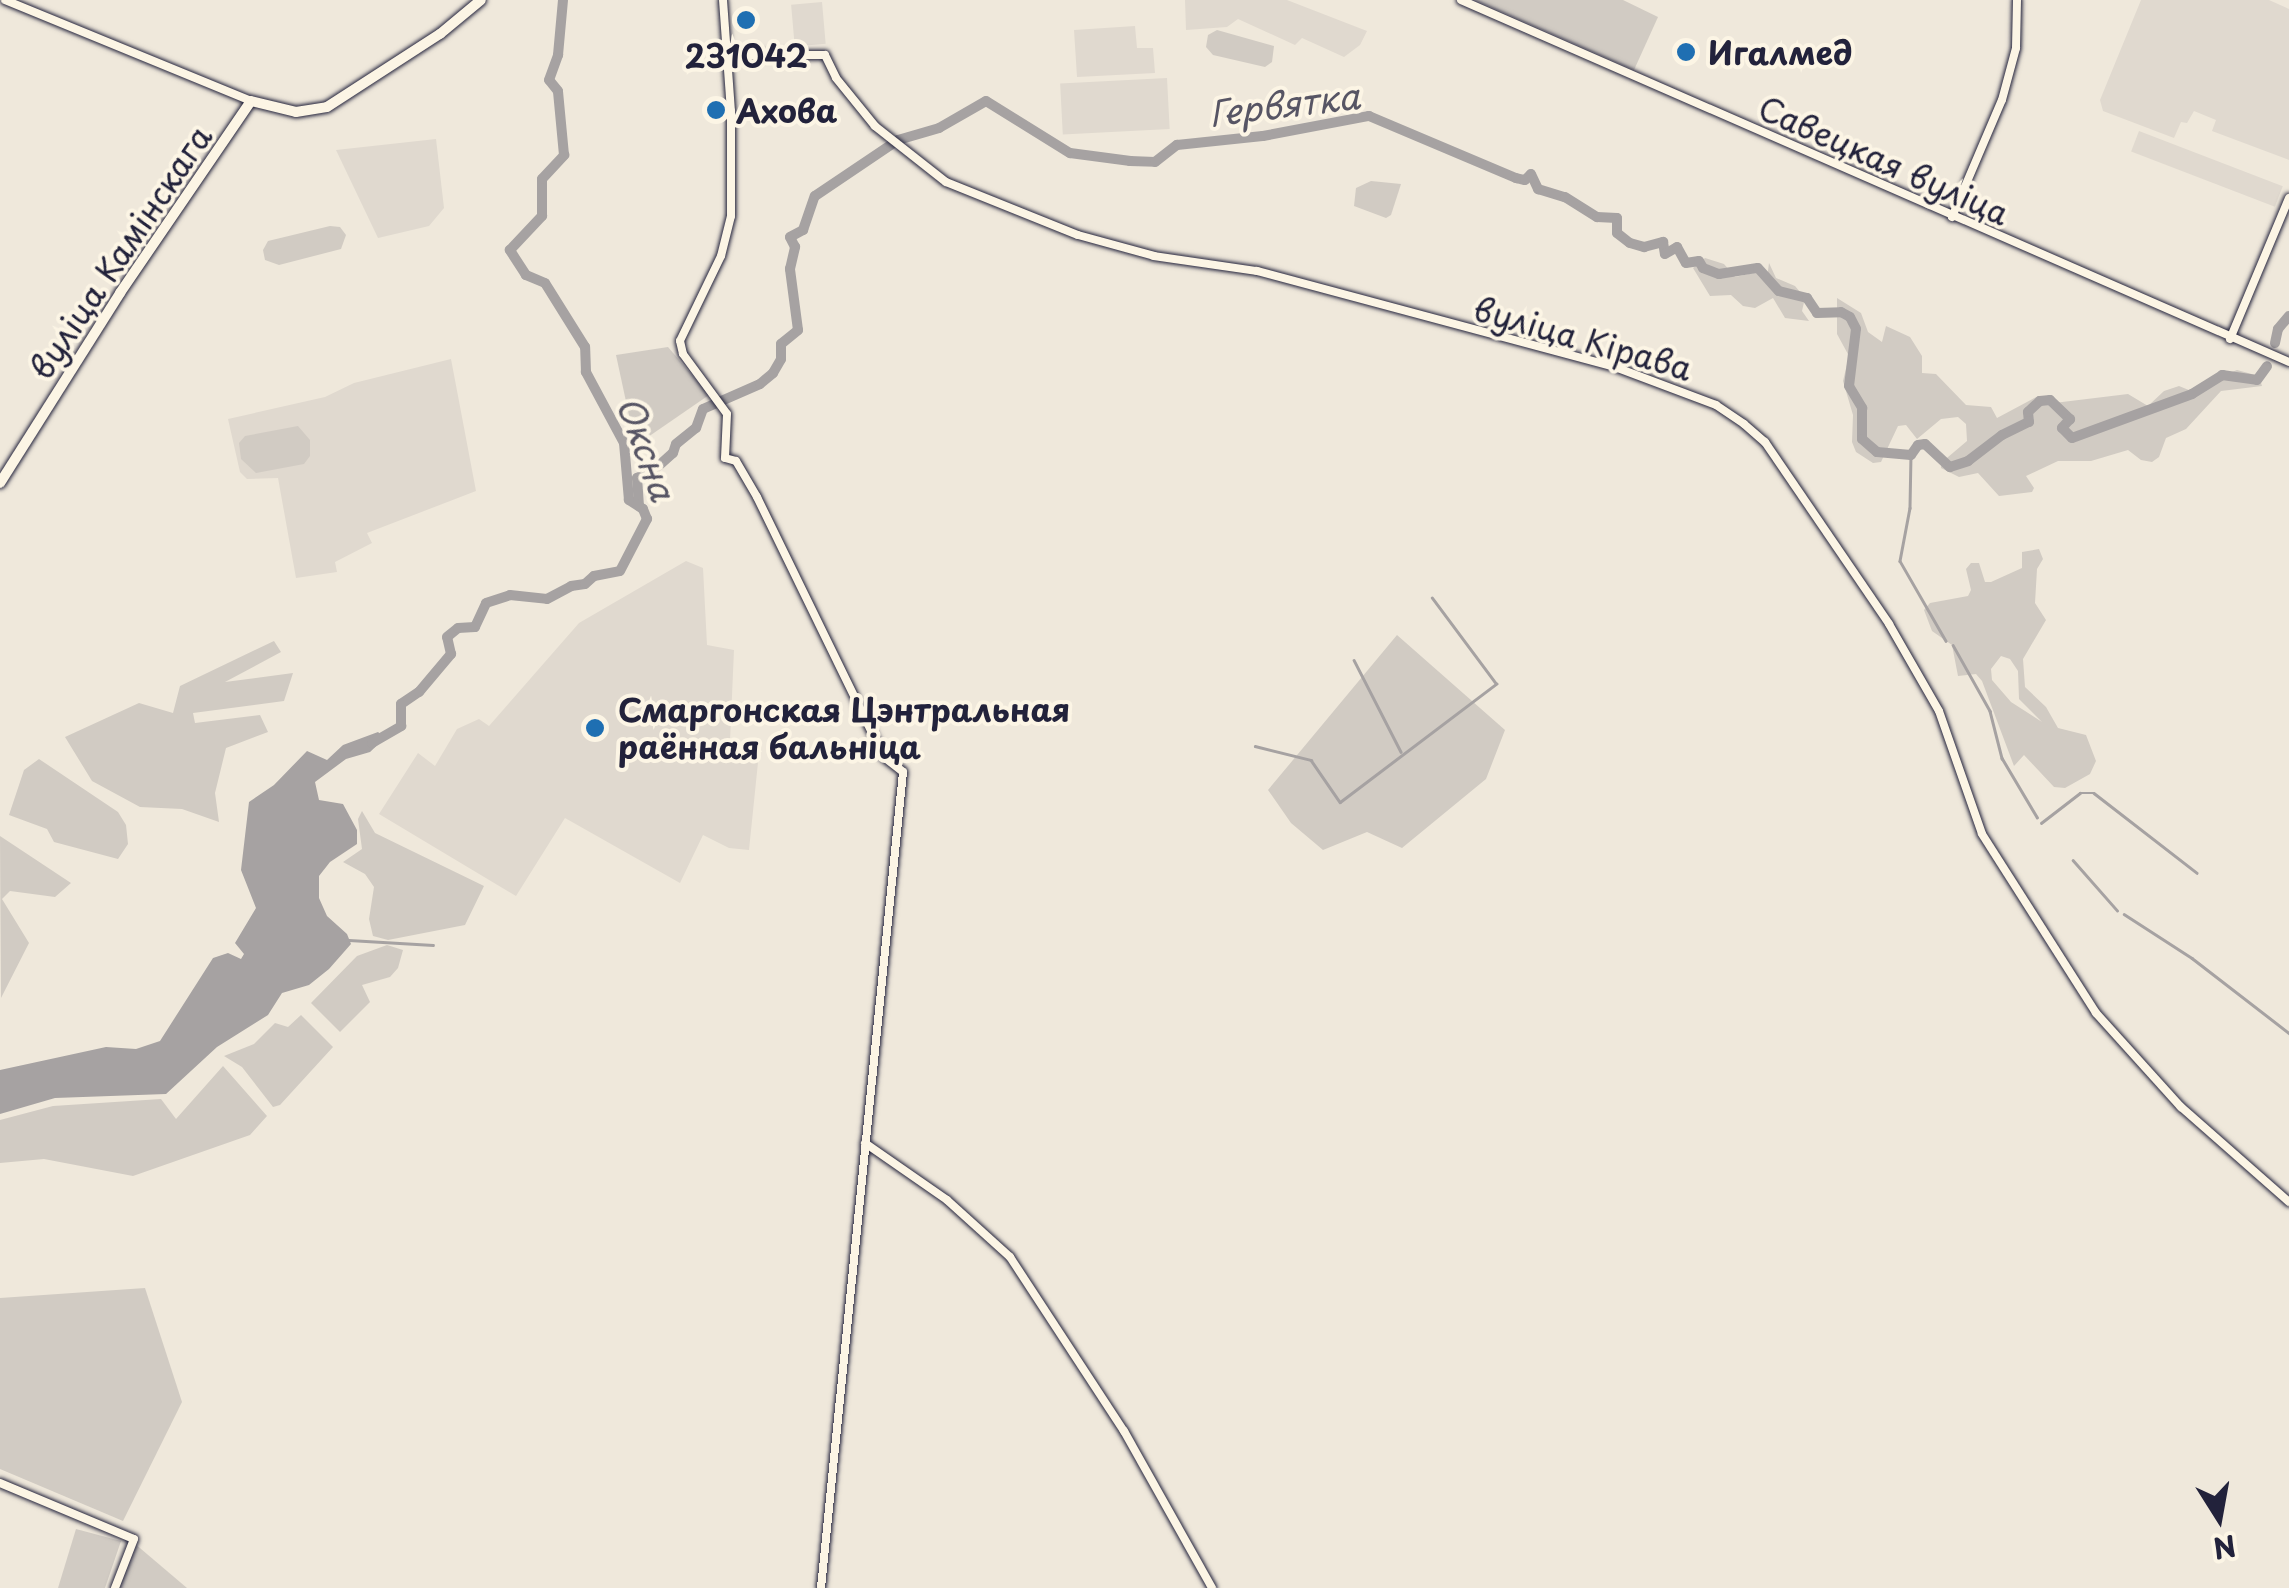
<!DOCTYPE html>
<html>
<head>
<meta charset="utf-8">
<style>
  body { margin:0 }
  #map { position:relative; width:2289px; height:1588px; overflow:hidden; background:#efe8db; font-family:"Playpen Sans",sans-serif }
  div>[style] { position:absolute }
  .built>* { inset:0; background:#e0d9cf; transform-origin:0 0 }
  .green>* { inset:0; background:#d1cbc3 }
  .water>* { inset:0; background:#a6a2a2 }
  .stream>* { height:2.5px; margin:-1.25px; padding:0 1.25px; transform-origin:1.25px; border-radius:1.25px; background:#a6a2a2 }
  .river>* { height:10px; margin:-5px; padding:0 5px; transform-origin:5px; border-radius:5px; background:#a6a2a2 }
  .roads { filter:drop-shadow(0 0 2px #22223b) drop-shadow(0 0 2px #22223b) }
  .tertiary>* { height:8px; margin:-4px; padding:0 4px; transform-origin:4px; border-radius:4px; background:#fcf5e5 }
  .secondary>* { height:8px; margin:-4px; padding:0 4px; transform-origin:4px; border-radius:4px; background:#fcf5e5 }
  .primary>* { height:10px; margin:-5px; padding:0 5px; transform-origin:5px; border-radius:5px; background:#fcf5e5 }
  .dots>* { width:28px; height:28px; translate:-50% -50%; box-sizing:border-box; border:5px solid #fcf5e5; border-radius:50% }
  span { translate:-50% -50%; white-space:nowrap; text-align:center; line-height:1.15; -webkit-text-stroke:8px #fcf5e5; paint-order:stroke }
  .poi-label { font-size:32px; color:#22223b; font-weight:700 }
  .left { translate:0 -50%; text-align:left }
  .street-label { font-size:32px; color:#22223b }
  .water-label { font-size:35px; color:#575564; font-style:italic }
  .north { position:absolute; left:2169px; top:1468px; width:100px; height:100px; -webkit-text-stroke:8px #fcf5e5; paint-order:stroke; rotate:169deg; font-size:28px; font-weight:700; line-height:40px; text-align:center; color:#22223b }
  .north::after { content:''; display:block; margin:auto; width:35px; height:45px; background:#22223b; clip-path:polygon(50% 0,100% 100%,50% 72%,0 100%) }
</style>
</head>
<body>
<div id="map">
  <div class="built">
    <i style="clip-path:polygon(1185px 0,1287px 0,1367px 31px,1360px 45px,1344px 57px,1302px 38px,1295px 45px,1238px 19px,1227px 27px,1186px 30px)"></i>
    <i style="clip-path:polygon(2141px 0,2269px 0,2289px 9px,2289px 160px,2212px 131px,2216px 120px,2194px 111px,2187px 123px,2181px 122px,2174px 138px,2103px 111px,2100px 100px)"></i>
    <i style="left:822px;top:2px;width:42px;height:31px;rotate:85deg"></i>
    <i style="clip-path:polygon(1135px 26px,1137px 48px,1153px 48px,1155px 73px,1077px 77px,1074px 30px)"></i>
    <i style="left:1167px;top:78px;width:51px;height:107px;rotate:87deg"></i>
    <i style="left:2139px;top:131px;width:154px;height:22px;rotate:21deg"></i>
    <i style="clip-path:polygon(436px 139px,444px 208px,429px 226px,378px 238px,336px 150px)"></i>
    <i style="clip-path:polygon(451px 359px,476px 491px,367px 533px,372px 543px,335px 562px,337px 572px,296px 578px,278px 478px,247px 479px,240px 472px,228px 419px,325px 397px,354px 383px)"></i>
    <i style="clip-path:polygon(686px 561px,703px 568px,707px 645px,734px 650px,730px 741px,760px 743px,749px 850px,729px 848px,703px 835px,680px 883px,565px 818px,516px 896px,379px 814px,418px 753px,435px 766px,457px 729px,479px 719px,489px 726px,579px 623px)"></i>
  </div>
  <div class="green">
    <i style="clip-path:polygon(1475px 0,1623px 0,1658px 17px,1634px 70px)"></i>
    <i style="clip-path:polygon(1217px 30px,1274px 46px,1272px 62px,1265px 67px,1213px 55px,1206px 47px,1208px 35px)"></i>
    <i style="clip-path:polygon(1371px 181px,1401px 184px,1391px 215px,1386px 218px,1354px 206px,1356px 188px)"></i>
    <i style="clip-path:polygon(330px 226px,340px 227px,346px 235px,341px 249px,279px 265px,265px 260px,263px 250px,268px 241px)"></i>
    <i style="clip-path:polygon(1705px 258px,1724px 264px,1735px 277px,1758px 272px,1767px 278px,1769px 263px,1776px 278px,1795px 286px,1805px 298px,1802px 311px,1809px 321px,1785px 318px,1773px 298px,1755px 308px,1743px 306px,1731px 295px,1710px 296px,1693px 268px)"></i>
    <i style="clip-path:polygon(1837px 298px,1861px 313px,1868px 332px,1882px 342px,1886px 326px,1910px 337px,1922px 356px,1922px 373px,1936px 374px,1966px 405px,1991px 407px,1997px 418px,2038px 396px,2054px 403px,2128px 394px,2148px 406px,2164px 391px,2179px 386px,2196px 393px,2205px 383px,2237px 370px,2259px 376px,2262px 386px,2221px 391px,2186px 429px,2166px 438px,2159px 457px,2152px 462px,2141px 460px,2128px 450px,2091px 461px,2058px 461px,2026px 476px,2034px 488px,2032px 492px,1999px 496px,1978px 473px,1959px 477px,1941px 468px,1941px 463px,1967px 441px,1966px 424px,1958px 417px,1941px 419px,1917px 439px,1906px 425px,1898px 426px,1881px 462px,1873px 463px,1856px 452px,1852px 442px,1853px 415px,1843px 381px,1849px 356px,1837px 334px)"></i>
    <i style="clip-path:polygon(668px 347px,709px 395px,648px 437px,633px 434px,616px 355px)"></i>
    <i style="clip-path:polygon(298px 426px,310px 440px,310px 456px,304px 464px,256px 473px,241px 459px,239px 443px,245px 436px)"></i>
    <i style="clip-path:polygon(evenodd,2039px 549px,2043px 559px,2037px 569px,2035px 603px,2046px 620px,2023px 659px,2025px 687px,2046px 707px,2058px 728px,2086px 735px,2096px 761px,2090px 774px,2065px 788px,2054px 787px,2024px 755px,2014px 766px,1982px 681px,1976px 674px,1958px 676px,1952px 645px,1932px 631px,1924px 610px,1930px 603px,1968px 596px,1971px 590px,1966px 569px,1971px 563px,1979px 563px,1985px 582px,1991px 582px,2022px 568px,2022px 552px,2039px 549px,2001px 656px,2010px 659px,2018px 671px,2019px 699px,2042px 722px,2011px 702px,1992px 680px,1991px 669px,2001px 656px)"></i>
    <i style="clip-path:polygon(1397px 635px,1505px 730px,1486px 779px,1402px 848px,1367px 832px,1323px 850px,1291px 823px,1268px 790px)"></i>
    <i style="clip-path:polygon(274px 641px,281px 652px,225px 682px,293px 673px,284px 701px,193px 713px,195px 723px,260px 715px,268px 732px,226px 748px,215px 793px,219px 822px,182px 809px,140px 807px,92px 781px,65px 737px,139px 703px,173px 713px,180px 686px)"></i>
    <i style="clip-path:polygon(39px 759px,118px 812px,126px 825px,128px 844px,118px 859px,54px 842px,47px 829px,9px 815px,24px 770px)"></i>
    <i style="clip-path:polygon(362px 811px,375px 833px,484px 886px,465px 925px,388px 940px,373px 936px,369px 919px,374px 887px,365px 874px,343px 862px,362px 849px,358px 819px)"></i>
    <i style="clip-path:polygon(0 836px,71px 883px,55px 897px,10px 891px,2px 899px,29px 943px,1px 998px)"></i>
    <i style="clip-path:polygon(387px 945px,403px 950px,398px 968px,390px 977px,362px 985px,370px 1002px,340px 1032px,311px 1003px,357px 956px)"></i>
    <i style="clip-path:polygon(301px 1015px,333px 1047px,280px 1105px,273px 1107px,242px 1067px,224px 1056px,254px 1044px,275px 1023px,288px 1027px)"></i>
    <i style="clip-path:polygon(223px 1066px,267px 1116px,250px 1135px,133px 1176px,44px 1159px,0 1163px,0 1120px,53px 1106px,161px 1099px,176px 1119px)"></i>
    <i style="clip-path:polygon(145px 1288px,182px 1402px,123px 1521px,0 1469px,0 1298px)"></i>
    <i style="clip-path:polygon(76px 1529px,121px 1541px,105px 1588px,58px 1588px)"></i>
    <i style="clip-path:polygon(134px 1543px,187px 1588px,115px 1588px)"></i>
  </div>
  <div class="water">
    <i style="clip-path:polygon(378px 732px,385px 738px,370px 752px,346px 759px,315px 782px,319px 800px,343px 804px,357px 830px,357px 844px,330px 862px,319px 876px,319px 898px,327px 916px,347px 934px,351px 944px,329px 969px,309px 985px,282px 993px,268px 1015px,217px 1047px,166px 1094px,55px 1098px,0 1114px,0 1070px,106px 1047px,136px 1049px,160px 1041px,213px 958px,228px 953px,241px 959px,244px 954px,235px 943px,256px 908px,241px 870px,249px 802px,274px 785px,307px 751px,327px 760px,343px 745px)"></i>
  </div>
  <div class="stream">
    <i style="left:1911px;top:455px;width:53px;rotate:91.1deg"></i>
    <i style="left:1910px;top:508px;width:54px;rotate:100.7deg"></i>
    <i style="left:1900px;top:561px;width:92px;rotate:60.1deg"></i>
    <i style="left:1953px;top:645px;width:76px;rotate:60.7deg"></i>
    <i style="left:1990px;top:711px;width:49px;rotate:75.7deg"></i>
    <i style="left:2002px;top:758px;width:69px;rotate:59.3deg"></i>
    <i style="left:1354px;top:660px;width:103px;rotate:62.9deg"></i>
    <i style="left:1255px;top:746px;width:58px;rotate:14deg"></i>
    <i style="left:1311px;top:760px;width:51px;rotate:55.4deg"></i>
    <i style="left:1340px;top:802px;width:196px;rotate:-37.1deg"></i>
    <i style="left:1496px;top:684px;width:107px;rotate:-126.7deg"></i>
    <i style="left:2041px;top:823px;width:49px;rotate:-37.6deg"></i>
    <i style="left:2080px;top:793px;width:14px"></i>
    <i style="left:2094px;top:793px;width:130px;rotate:37.8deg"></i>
    <i style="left:2073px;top:860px;width:67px;rotate:48.7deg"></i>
    <i style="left:2124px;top:914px;width:81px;rotate:32.9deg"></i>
    <i style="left:2192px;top:958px;width:123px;rotate:37.7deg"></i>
    <i style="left:349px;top:940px;width:84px;rotate:3.4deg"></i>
  </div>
  <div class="river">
    <i style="left:2275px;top:343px;width:14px;rotate:-78deg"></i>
    <i style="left:2278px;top:329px;width:17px;rotate:-50deg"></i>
    <i style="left:639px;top:506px;width:28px;rotate:-94deg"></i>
    <i style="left:637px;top:478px;width:11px;rotate:-22deg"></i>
    <i style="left:647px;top:474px;width:8px;rotate:-90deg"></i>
    <i style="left:647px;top:466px;width:9px;rotate:21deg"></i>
    <i style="left:655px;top:469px;width:24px;rotate:-42deg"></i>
    <i style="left:673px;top:453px;width:9px;rotate:-72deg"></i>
    <i style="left:676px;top:444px;width:26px;rotate:-39deg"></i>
    <i style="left:696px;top:428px;width:20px;rotate:-70deg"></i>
    <i style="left:703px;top:409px;width:62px;rotate:-23.7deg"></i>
    <i style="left:760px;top:384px;width:17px;rotate:-40deg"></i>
    <i style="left:773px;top:373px;width:16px;rotate:-60deg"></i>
    <i style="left:781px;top:359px;width:15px;rotate:-90deg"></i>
    <i style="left:781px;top:344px;width:22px;rotate:-39deg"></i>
    <i style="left:798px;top:330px;width:62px;rotate:-97.5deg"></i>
    <i style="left:790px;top:269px;width:23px;rotate:-77deg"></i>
    <i style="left:795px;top:247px;width:11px;rotate:-117deg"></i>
    <i style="left:790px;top:237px;width:15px;rotate:-28deg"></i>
    <i style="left:803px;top:230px;width:36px;rotate:-71deg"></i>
    <i style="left:815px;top:196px;width:100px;rotate:-34deg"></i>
    <i style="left:898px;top:140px;width:43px;rotate:-16.3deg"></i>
    <i style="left:939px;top:128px;width:54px;rotate:-29.9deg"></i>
    <i style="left:986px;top:101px;width:99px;rotate:31.8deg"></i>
    <i style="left:1070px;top:153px;width:61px;rotate:7.6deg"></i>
    <i style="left:1130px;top:161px;width:25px;rotate:2deg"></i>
    <i style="left:1155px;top:162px;width:28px;rotate:-38deg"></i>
    <i style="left:1177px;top:145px;width:86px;rotate:-6deg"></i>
    <i style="left:1263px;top:136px;width:108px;rotate:-10.7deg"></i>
    <i style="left:1369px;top:116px;width:160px;rotate:22.9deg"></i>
    <i style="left:1516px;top:178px;width:9px;rotate:13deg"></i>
    <i style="left:1525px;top:180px;width:8px;rotate:-45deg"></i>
    <i style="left:1531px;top:174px;width:17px;rotate:65deg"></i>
    <i style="left:1538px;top:189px;width:28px;rotate:17deg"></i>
    <i style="left:1565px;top:197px;width:38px;rotate:32deg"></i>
    <i style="left:1597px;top:217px;width:20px;rotate:3deg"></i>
    <i style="left:1617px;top:218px;width:15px;rotate:90deg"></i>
    <i style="left:1617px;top:233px;width:16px;rotate:38deg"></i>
    <i style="left:1630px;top:243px;width:15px;rotate:16deg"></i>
    <i style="left:1644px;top:247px;width:20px;rotate:-15deg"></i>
    <i style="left:1663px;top:242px;width:12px;rotate:81deg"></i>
    <i style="left:1665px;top:254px;width:14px;rotate:-30deg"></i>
    <i style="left:1677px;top:247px;width:18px;rotate:61deg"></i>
    <i style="left:1686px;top:263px;width:13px;rotate:-9deg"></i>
    <i style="left:1699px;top:261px;width:8px;rotate:60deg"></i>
    <i style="left:1703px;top:268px;width:17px;rotate:21deg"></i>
    <i style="left:1719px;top:274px;width:39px;rotate:-9deg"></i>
    <i style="left:1758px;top:268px;width:31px;rotate:48deg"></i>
    <i style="left:1779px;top:291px;width:29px;rotate:14deg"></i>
    <i style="left:1807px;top:298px;width:18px;rotate:56deg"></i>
    <i style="left:1817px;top:313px;width:24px;rotate:-2deg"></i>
    <i style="left:1841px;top:312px;width:10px;rotate:29deg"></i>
    <i style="left:1850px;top:317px;width:13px;rotate:63deg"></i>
    <i style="left:1856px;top:329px;width:57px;rotate:97deg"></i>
    <i style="left:1849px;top:386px;width:26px;rotate:59deg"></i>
    <i style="left:1862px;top:408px;width:31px;rotate:90deg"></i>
    <i style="left:1862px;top:439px;width:20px;rotate:41deg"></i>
    <i style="left:1877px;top:452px;width:34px;rotate:5deg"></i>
    <i style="left:1911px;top:455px;width:12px;rotate:-55deg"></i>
    <i style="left:1918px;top:445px;width:7px;rotate:-8deg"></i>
    <i style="left:1925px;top:444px;width:34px;rotate:43deg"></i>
    <i style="left:1950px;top:467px;width:19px;rotate:-18deg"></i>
    <i style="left:1968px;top:461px;width:43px;rotate:-37.4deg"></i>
    <i style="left:2002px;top:435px;width:30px;rotate:-26deg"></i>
    <i style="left:2029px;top:422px;width:10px;rotate:-96deg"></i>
    <i style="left:2028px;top:412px;width:16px;rotate:-43deg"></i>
    <i style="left:2040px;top:401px;width:10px;rotate:-6deg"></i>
    <i style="left:2050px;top:400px;width:28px;rotate:44deg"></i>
    <i style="left:2070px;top:419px;width:12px;rotate:132deg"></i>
    <i style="left:2062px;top:428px;width:14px;rotate:45deg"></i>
    <i style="left:2072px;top:438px;width:128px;rotate:-20.1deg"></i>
    <i style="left:2192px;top:394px;width:36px;rotate:-32deg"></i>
    <i style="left:2222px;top:375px;width:35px;rotate:8deg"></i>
    <i style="left:2257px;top:380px;width:17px;rotate:-54deg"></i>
    <i style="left:372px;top:743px;width:34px;rotate:-30deg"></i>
    <i style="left:401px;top:726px;width:22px;rotate:-90deg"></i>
    <i style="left:401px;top:704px;width:22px;rotate:-34deg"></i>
    <i style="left:419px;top:692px;width:50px;rotate:-49.9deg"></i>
    <i style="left:451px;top:654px;width:17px;rotate:-103deg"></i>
    <i style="left:447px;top:637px;width:14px;rotate:-39deg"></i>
    <i style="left:458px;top:628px;width:17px;rotate:-3deg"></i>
    <i style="left:475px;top:627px;width:26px;rotate:-65deg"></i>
    <i style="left:486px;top:603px;width:25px;rotate:-18deg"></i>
    <i style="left:510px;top:595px;width:37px;rotate:6deg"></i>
    <i style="left:547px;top:599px;width:27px;rotate:-28deg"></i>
    <i style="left:571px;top:586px;width:14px;rotate:-8deg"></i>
    <i style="left:585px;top:584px;width:12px;rotate:-42deg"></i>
    <i style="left:594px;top:576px;width:26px;rotate:-11deg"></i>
    <i style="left:620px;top:571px;width:59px;rotate:-62.6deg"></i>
    <i style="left:647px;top:519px;width:11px;rotate:-112deg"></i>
    <i style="left:643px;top:509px;width:17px;rotate:-147deg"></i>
    <i style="left:629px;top:500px;width:57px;rotate:-95deg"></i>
    <i style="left:624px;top:443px;width:81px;rotate:-118.2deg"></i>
    <i style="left:586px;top:372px;width:25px;rotate:-92deg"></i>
    <i style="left:585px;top:347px;width:75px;rotate:-122deg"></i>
    <i style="left:545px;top:283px;width:21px;rotate:-157deg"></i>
    <i style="left:526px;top:275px;width:30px;rotate:-123deg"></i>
    <i style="left:510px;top:250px;width:47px;rotate:-46.7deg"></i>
    <i style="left:542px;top:216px;width:37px;rotate:-90deg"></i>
    <i style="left:542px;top:179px;width:33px;rotate:-47deg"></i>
    <i style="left:564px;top:155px;width:64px;rotate:-95.4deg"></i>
    <i style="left:558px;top:91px;width:14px;rotate:-129deg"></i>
    <i style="left:549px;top:80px;width:27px;rotate:-70deg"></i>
    <i style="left:558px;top:55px;width:55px;rotate:-84.8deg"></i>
  </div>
  <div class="roads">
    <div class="tertiary">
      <i style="left:723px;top:0;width:111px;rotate:85.9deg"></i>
      <i style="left:731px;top:111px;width:105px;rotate:90deg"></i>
      <i style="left:731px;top:216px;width:41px;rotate:104deg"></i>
      <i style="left:721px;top:256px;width:94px;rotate:115.8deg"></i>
      <i style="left:680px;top:341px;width:13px;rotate:77deg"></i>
      <i style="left:683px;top:354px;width:74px;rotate:53.7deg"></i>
      <i style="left:727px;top:414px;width:44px;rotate:92.6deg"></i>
      <i style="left:725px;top:458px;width:11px;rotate:15deg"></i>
      <i style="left:736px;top:461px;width:42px;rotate:59.7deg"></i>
      <i style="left:757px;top:497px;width:289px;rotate:64deg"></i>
      <i style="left:884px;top:757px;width:24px;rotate:38deg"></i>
      <i style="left:903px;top:772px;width:820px;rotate:95.74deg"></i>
      <i style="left:728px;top:55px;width:97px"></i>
      <i style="left:825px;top:55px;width:25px;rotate:64deg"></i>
      <i style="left:836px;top:78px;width:62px;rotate:50.9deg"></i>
      <i style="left:875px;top:126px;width:90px;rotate:38.3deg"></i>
      <i style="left:946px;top:182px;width:142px;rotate:21.9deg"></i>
      <i style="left:1078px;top:235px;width:79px;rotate:15.4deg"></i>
      <i style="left:1154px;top:256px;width:104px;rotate:8.3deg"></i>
      <i style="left:1257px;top:271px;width:371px;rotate:15deg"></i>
      <i style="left:1615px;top:367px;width:108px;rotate:20.6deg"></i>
      <i style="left:1716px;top:405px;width:34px;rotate:34deg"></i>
      <i style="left:1744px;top:424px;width:28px;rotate:41deg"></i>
      <i style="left:1765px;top:442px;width:220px;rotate:55.7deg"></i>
      <i style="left:1889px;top:624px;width:100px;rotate:60.1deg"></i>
      <i style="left:1939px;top:711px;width:130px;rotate:70.7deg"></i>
      <i style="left:1982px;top:834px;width:212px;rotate:57.5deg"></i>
      <i style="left:2096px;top:1013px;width:127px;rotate:47.9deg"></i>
      <i style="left:2181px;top:1107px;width:144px;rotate:41.3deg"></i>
      <i style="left:1952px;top:217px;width:127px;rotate:-66.9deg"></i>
      <i style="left:2002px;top:100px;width:54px;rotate:-74.9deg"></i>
      <i style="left:2016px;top:48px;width:48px;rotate:-88.8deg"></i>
      <i style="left:2230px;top:339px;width:153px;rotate:-67.3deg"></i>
      <i style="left:865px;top:1143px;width:100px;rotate:34.8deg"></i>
      <i style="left:947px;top:1200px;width:85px;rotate:42.1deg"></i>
      <i style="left:1010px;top:1257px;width:208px;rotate:56.8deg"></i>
      <i style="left:1124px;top:1431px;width:180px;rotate:60.7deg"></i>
      <i style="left:0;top:1483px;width:145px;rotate:22.7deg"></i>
      <i style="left:134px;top:1539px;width:53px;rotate:111.2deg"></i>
    </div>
    <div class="secondary">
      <i style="left:5px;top:0;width:266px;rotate:22.3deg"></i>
      <i style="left:1461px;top:0;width:904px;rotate:23.61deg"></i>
    </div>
    <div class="primary">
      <i style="left:0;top:483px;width:225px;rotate:-57.7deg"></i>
      <i style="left:120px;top:293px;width:232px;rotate:-55.7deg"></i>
      <i style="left:251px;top:101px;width:46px;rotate:13.7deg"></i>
      <i style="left:296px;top:112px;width:31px;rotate:-9deg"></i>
      <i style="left:327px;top:107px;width:135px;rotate:-32.9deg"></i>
      <i style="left:440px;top:34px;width:53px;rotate:-39.7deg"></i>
    </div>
  </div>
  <div class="dots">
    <i style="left:746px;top:20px;background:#1f6fb2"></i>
    <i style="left:1686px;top:52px;background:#1f6fb2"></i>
    <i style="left:716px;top:110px;background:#1f6fb2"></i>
    <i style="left:595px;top:728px;background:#1f6fb2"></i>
  </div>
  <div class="poi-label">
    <span class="left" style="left:1708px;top:52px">Игалмед</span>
    <span style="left:746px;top:55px">231042</span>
    <span class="left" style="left:736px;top:110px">Ахова</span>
    <span class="left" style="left:618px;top:728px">Смаргонская Цэнтральная<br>раённая бальніца</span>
  </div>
  <div class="street-label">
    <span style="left:1884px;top:160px;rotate:24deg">Савецкая вуліца</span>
    <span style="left:120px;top:252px;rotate:-56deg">вуліца Камінскага</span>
    <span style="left:1583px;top:338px;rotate:16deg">вуліца Кірава</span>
  </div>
  <div class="water-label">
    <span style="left:1284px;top:104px;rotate:-7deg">Гервятка</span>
    <span style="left:647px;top:448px;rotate:70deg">Оксна</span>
  </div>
  <div class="north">N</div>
</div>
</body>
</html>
